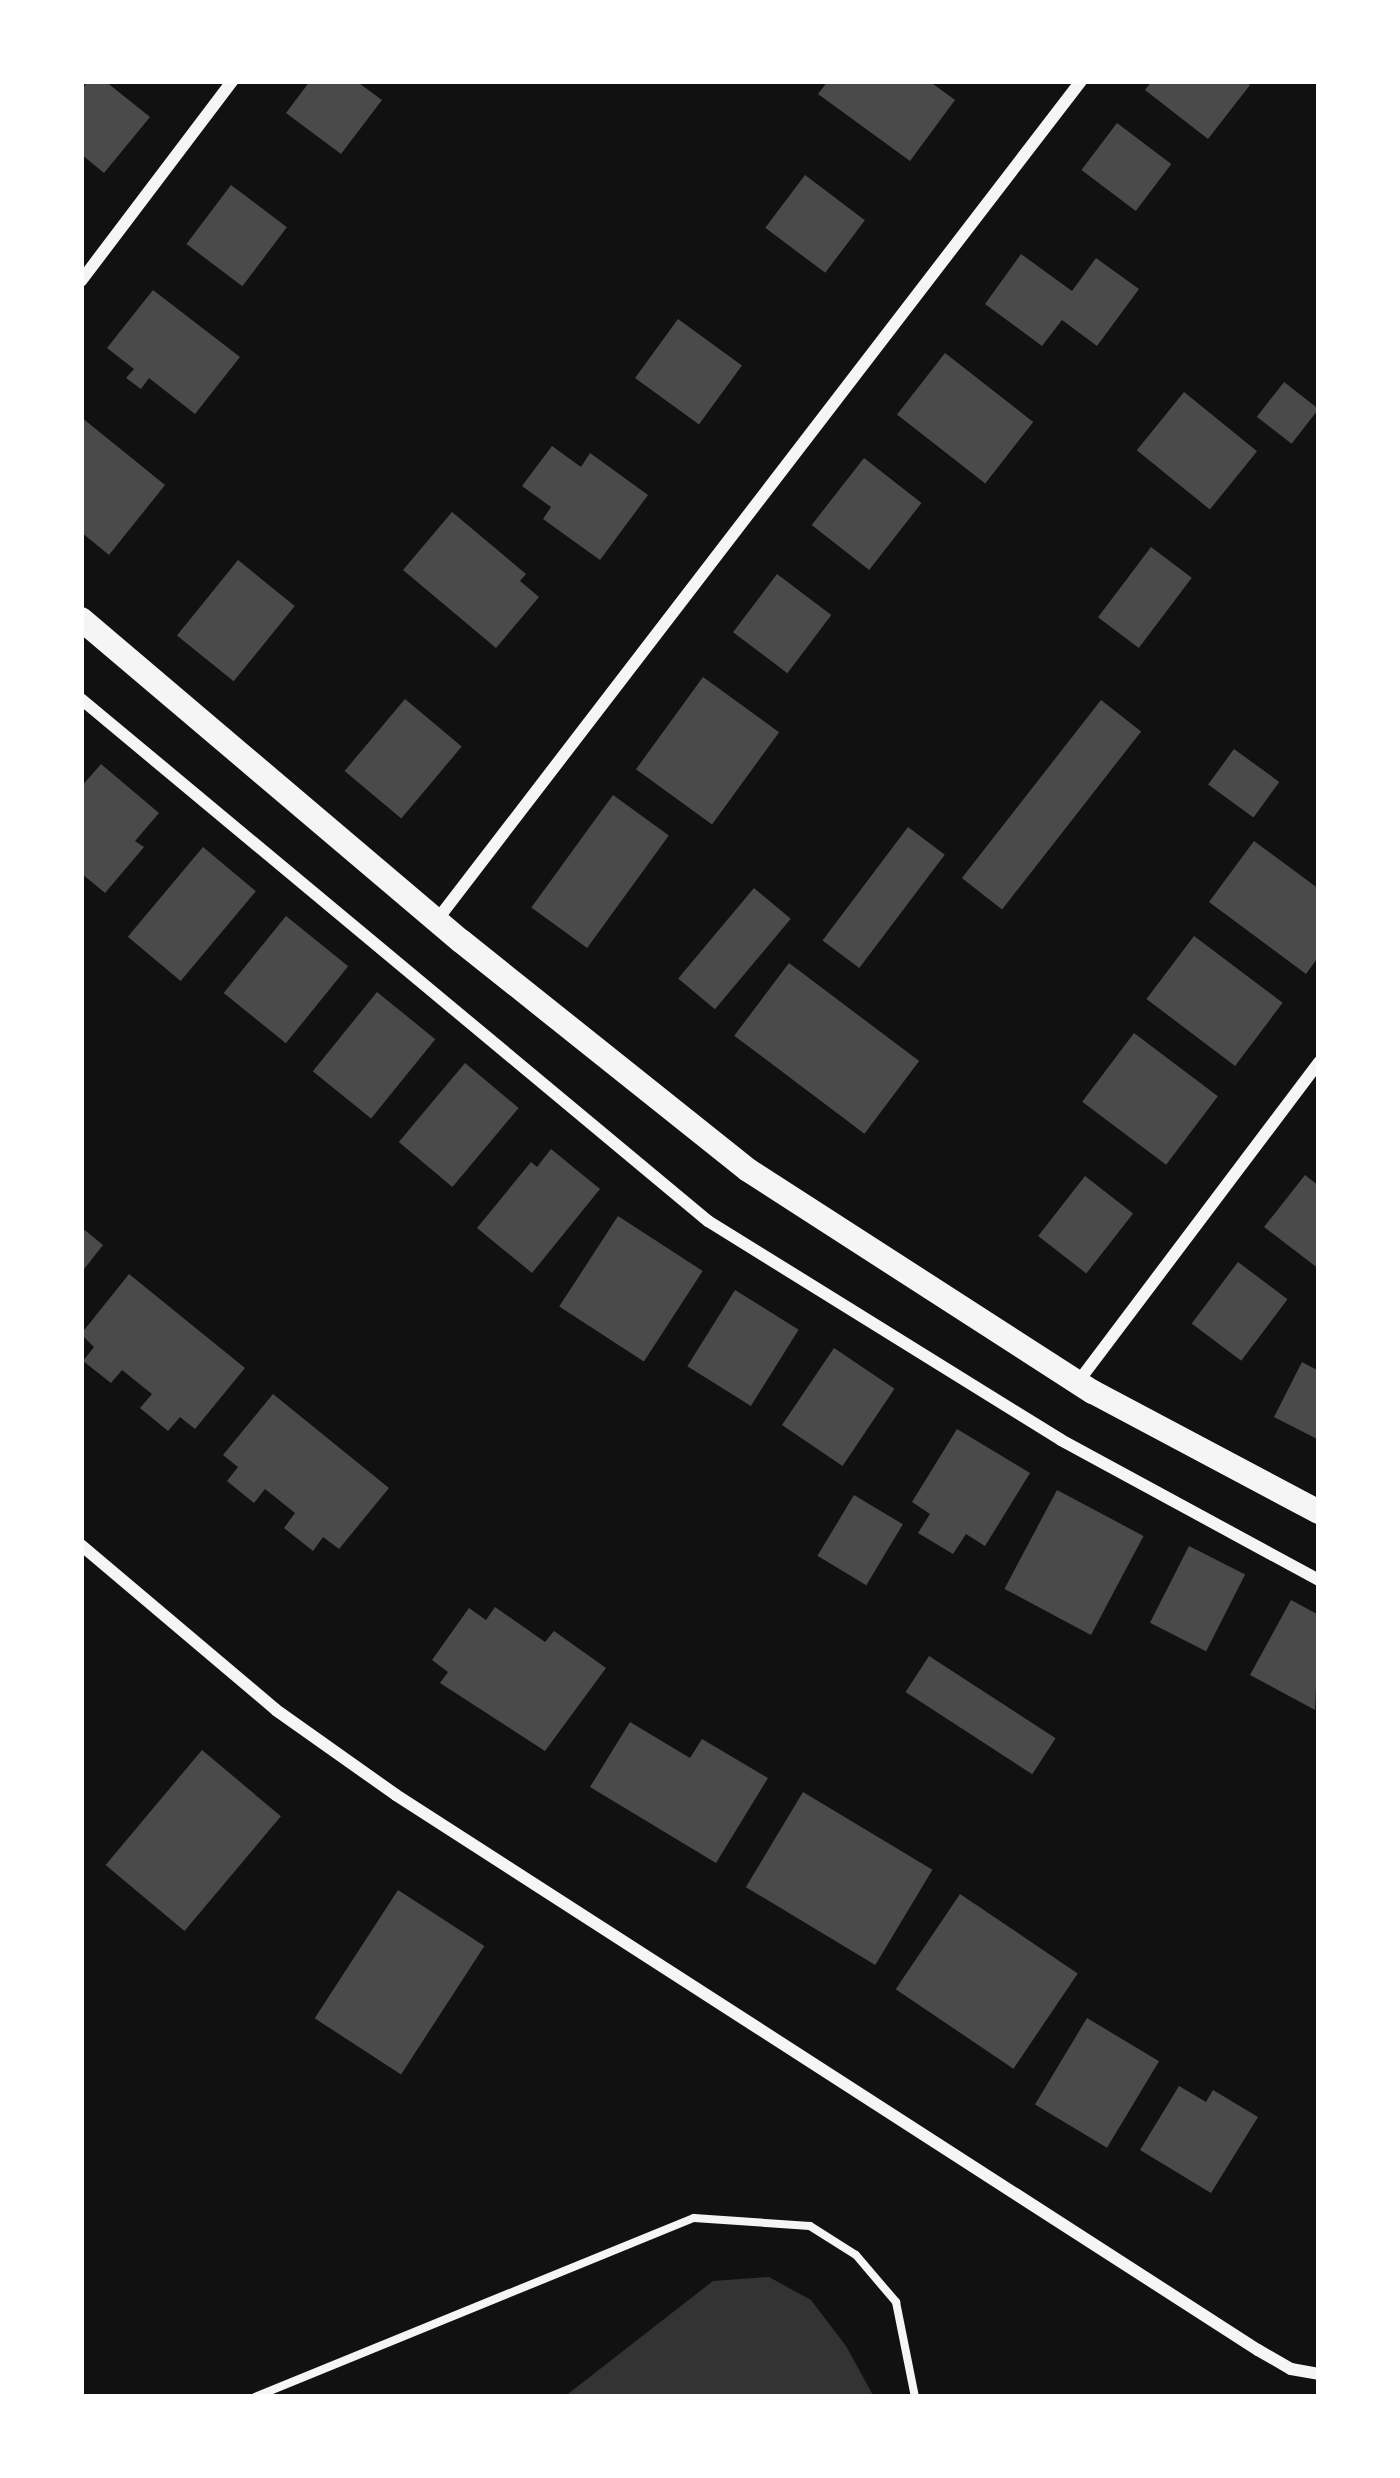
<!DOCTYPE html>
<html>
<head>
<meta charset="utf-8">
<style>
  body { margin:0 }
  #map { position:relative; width:1400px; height:2478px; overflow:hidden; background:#111; font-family:Quicksand,sans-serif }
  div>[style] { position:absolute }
  .water>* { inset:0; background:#333 }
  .building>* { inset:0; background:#4a4a4a; transform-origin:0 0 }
  .path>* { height:8px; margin:-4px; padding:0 4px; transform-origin:4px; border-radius:4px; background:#f5f5f5 }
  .minor>* { height:12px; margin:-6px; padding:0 6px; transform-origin:6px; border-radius:6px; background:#f5f5f5 }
  .secondary>* { height:24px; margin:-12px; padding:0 12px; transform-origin:12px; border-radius:12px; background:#f5f5f5 }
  span { translate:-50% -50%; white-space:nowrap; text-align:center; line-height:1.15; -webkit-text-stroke:9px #fff; paint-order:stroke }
  .frame { position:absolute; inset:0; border:84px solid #fff; pointer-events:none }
</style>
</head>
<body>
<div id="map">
  <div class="water">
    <i style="clip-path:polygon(769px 2277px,811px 2300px,846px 2346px,874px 2397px,564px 2397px,713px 2281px)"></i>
  </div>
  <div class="building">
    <i style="clip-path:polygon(88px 81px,105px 81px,150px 117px,104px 173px,81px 154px,81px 90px)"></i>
    <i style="clip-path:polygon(310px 81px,356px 81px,382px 100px,341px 154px,286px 113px)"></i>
    <i style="clip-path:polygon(828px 81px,929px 81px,955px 100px,910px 161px,818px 94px)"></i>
    <i style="clip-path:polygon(1152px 81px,1245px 81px,1250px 85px,1208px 139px,1145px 90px)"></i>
    <i style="left:1117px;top:123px;width:68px;height:59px;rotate:37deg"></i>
    <i style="left:805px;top:175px;width:75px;height:66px;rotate:37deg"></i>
    <i style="left:231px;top:185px;width:70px;height:74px;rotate:37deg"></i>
    <i style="clip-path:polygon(1021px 254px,1072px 291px,1096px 258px,1139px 289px,1097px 346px,1062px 320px,1042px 346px,985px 304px)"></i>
    <i style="clip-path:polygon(153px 290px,240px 357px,195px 414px,149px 378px,141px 389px,126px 378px,134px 369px,107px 348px)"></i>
    <i style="left:678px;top:319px;width:79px;height:73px;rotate:36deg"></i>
    <i style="left:945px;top:353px;width:112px;height:78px;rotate:38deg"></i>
    <i style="left:1284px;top:382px;width:44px;height:44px;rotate:38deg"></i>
    <i style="left:1184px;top:392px;width:94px;height:75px;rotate:39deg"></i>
    <i style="clip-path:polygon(81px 417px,165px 485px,109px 555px,81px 532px)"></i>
    <i style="clip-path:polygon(552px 446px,581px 467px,590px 453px,648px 495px,600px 560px,543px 519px,551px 507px,522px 486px)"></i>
    <i style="left:864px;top:458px;width:73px;height:85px;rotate:38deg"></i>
    <i style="clip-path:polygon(452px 512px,526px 574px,520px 581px,539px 597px,496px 648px,403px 570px)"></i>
    <i style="left:1151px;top:547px;width:51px;height:88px;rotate:37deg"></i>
    <i style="left:238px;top:560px;width:73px;height:97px;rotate:39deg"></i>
    <i style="left:777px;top:574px;width:68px;height:73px;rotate:37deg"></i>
    <i style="left:703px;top:677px;width:94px;height:114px;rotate:36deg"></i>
    <i style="left:405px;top:699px;width:74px;height:94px;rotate:40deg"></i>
    <i style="left:1101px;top:700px;width:51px;height:226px;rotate:38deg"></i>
    <i style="left:1234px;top:749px;width:56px;height:44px;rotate:36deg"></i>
    <i style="clip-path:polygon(101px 764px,159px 813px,135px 841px,144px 847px,105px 893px,81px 873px,81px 787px)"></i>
    <i style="left:613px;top:795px;width:69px;height:139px;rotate:36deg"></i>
    <i style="left:908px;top:827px;width:46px;height:142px;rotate:37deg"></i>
    <i style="clip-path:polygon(1254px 841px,1319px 889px,1319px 956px,1306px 974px,1209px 902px)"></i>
    <i style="left:203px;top:847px;width:69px;height:117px;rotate:40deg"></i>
    <i style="left:754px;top:888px;width:48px;height:118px;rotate:40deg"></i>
    <i style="left:286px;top:916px;width:80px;height:99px;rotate:39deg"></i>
    <i style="left:1194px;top:936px;width:111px;height:79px;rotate:37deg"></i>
    <i style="left:789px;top:963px;width:163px;height:91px;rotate:37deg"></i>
    <i style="left:377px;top:992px;width:75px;height:102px;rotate:39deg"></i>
    <i style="left:1134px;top:1033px;width:105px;height:86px;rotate:37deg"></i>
    <i style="left:465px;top:1063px;width:70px;height:103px;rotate:40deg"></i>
    <i style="clip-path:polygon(551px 1149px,600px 1189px,532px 1273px,477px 1228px,531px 1162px,537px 1167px)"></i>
    <i style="clip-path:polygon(1305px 1175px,1319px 1186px,1319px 1269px,1264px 1227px)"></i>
    <i style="left:1085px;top:1176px;width:61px;height:76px;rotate:38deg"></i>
    <i style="left:618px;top:1216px;width:101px;height:108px;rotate:33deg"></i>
    <i style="clip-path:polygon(81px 1227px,103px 1245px,81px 1273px)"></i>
    <i style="left:1238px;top:1262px;width:62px;height:77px;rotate:37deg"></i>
    <i style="clip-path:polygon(129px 1274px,245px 1368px,195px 1429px,180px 1417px,168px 1431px,140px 1408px,152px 1394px,122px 1370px,111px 1383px,83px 1361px,94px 1347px,81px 1334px)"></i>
    <i style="left:735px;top:1290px;width:75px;height:90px;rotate:32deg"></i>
    <i style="left:834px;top:1348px;width:73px;height:93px;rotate:34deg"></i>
    <i style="clip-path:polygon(1302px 1362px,1319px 1371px,1319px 1440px,1274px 1417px)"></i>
    <i style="clip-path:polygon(273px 1394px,389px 1488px,339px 1549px,323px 1537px,313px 1551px,284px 1528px,295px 1513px,265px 1489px,254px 1503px,227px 1481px,238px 1467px,223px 1455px)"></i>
    <i style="clip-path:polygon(957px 1429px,1030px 1473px,985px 1546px,966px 1534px,953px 1554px,918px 1533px,930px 1514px,912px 1502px)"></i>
    <i style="left:1057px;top:1490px;width:98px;height:112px;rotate:28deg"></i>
    <i style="left:854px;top:1495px;width:57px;height:71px;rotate:31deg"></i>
    <i style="left:1189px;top:1546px;width:63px;height:86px;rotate:27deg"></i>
    <i style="clip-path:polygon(1291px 1600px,1319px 1615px,1315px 1710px,1250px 1675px)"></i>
    <i style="clip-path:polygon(495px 1607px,545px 1642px,554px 1631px,606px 1668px,545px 1751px,440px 1683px,448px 1672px,432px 1660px,469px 1608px,486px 1620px)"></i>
    <i style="left:929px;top:1656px;width:151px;height:43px;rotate:33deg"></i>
    <i style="clip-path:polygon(630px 1722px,690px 1758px,702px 1739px,768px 1778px,716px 1863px,590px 1787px)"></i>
    <i style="left:202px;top:1750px;width:103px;height:150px;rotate:40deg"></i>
    <i style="left:803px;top:1792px;width:151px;height:111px;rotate:31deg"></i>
    <i style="left:398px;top:1890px;width:103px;height:153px;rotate:33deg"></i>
    <i style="left:960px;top:1894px;width:142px;height:115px;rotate:34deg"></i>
    <i style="left:1087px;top:2018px;width:84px;height:101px;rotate:31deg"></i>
    <i style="clip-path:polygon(1179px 2086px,1206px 2102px,1213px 2090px,1258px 2117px,1211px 2193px,1140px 2150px)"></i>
  </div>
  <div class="path">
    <i style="left:255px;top:2397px;width:474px;rotate:-22.2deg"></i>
    <i style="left:694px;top:2218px;width:116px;rotate:3.9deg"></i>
    <i style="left:810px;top:2226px;width:54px;rotate:32.2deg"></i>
    <i style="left:856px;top:2255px;width:62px;rotate:49.6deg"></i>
    <i style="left:896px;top:2302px;width:97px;rotate:78.7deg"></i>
  </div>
  <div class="minor">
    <i style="left:81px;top:281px;width:251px;rotate:-52.9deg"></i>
    <i style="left:81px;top:699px;width:816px;rotate:39.78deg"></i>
    <i style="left:708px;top:1221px;width:415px;rotate:31.8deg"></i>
    <i style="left:1061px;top:1440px;width:294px;rotate:28.5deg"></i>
    <i style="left:437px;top:920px;width:1058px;rotate:-52.49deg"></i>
    <i style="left:1078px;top:1382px;width:401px;rotate:-53deg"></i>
    <i style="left:81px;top:1545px;width:255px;rotate:40.2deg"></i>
    <i style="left:276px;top:1710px;width:147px;rotate:35.3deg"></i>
    <i style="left:396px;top:1795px;width:1025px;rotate:32.78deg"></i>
    <i style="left:1258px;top:2350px;width:38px;rotate:30deg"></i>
    <i style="left:1291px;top:2369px;width:28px;rotate:10deg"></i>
  </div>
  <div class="secondary">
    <i style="left:81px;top:619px;width:498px;rotate:40.3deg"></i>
    <i style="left:461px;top:941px;width:367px;rotate:38.6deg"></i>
    <i style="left:748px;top:1170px;width:410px;rotate:32.8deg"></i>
    <i style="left:1093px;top:1392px;width:256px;rotate:28deg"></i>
  </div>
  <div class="frame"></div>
</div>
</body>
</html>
